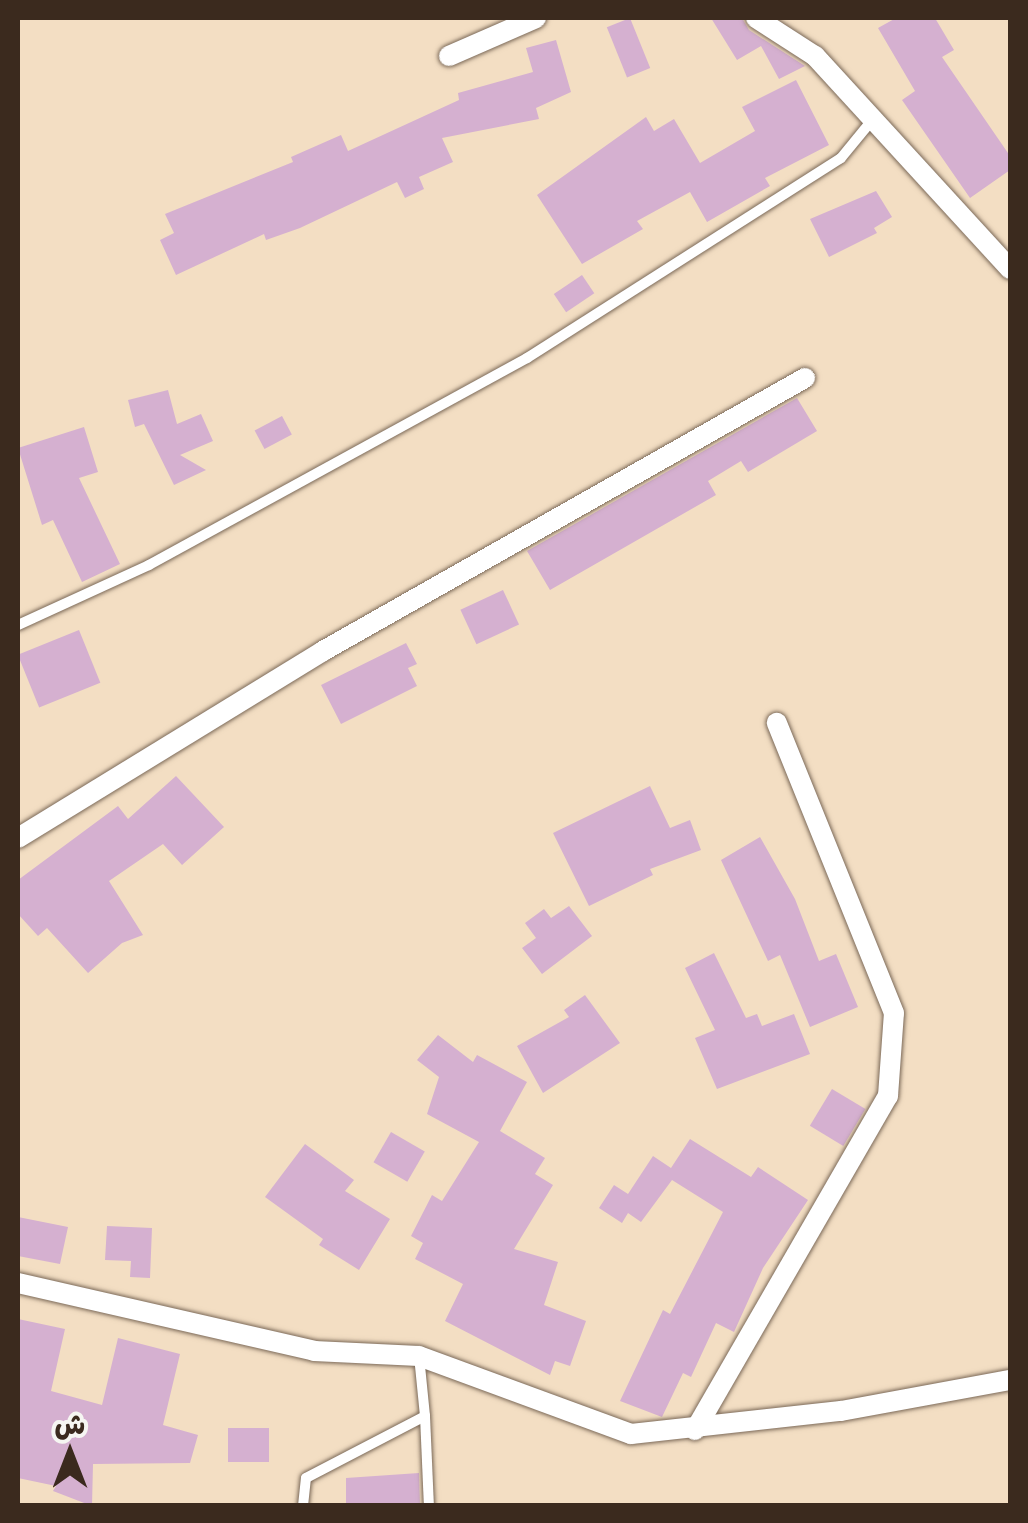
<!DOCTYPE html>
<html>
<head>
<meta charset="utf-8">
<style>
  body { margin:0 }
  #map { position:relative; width:1028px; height:1523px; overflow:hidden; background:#f3dec3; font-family:"Playpen Sans","Playpen Sans Arabic",sans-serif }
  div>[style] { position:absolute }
  .building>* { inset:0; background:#d5b0d0; transform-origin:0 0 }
  .roads { filter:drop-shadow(0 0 2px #7b6958) drop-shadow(0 0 2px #7b6958) }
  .lane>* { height:10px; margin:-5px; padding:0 5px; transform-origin:5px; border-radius:5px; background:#fff }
  .street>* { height:20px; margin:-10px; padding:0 10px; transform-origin:10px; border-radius:10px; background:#fff }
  span { translate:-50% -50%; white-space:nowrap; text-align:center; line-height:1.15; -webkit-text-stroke:8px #f6f6f2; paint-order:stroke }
  .frame { position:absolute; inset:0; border:20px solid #3b2a1e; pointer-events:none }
  .north { position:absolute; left:20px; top:1403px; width:100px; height:100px; -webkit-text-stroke:8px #f6f6f2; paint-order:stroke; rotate:0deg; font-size:28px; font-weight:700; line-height:40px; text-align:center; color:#3b2a1e }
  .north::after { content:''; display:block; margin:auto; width:35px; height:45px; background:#3b2a1e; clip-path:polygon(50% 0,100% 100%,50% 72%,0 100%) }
</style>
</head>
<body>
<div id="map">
  <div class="building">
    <i style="left:630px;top:18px;width:54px;height:25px;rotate:68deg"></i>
    <i style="clip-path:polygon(711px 18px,742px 18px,749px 30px,805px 66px,779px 79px,761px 46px,737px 60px)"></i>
    <i style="clip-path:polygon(896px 18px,935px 18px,954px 50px,942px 57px,1010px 156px,1010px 170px,970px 198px,902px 100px,915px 91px,878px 28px)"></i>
    <i style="clip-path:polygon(556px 40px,571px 92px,536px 108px,539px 119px,442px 138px,453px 162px,419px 177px,424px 189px,405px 198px,397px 182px,300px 228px,266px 240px,264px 234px,176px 275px,160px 240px,174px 233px,165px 214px,293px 162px,291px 157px,341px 135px,348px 151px,459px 100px,458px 93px,533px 72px,526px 48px)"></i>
    <i style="clip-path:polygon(796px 80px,829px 145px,765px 178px,770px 186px,707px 222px,690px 192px,637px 221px,643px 229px,582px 264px,537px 195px,646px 117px,654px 131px,674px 119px,700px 163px,755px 131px,742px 107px)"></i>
    <i style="clip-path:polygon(876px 191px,892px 217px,874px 228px,877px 233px,829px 257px,810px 219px)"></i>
    <i style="left:582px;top:275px;width:22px;height:34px;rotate:56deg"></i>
    <i style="clip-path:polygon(168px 390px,177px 424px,201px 414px,213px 441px,180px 455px,206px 470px,174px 485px,144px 424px,135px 427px,128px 400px)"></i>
    <i style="clip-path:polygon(797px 398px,817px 431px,748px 472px,741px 461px,708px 481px,716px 495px,550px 590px,527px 551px)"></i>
    <i style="left:282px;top:416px;width:21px;height:31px;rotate:62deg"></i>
    <i style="clip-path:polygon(84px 427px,98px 472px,79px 478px,120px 564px,82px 582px,53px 520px,42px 525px,18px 448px)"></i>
    <i style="left:503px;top:590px;width:38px;height:47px;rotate:65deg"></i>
    <i style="left:79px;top:630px;width:57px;height:66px;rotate:68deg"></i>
    <i style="clip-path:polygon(406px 643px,417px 664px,408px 668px,417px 686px,341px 724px,321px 685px)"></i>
    <i style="clip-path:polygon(176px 776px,224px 827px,182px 865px,163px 844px,109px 881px,143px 935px,122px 943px,88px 973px,47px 928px,38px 936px,18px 914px,18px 880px,118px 806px,128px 819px)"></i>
    <i style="clip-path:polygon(650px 786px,670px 828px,690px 820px,701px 850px,650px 869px,653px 875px,589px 906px,553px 833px)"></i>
    <i style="clip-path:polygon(760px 837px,795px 899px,819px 961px,836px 954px,858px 1007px,810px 1027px,780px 955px,768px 961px,721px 860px)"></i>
    <i style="clip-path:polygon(569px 906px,592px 936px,542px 974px,522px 948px,536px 938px,525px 923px,544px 909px,551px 918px)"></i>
    <i style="clip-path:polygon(714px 953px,746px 1018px,757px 1014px,762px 1026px,794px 1014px,810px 1054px,717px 1089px,695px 1038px,715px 1030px,685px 968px)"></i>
    <i style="clip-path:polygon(585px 995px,620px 1043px,543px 1093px,517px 1046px,569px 1017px,564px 1010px)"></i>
    <i style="clip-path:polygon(438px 1035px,473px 1062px,477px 1055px,527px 1082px,500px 1131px,545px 1158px,535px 1174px,553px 1185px,514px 1249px,558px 1262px,544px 1305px,586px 1321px,570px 1366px,555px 1361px,550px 1375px,445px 1321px,463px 1284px,415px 1259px,423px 1243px,411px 1236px,432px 1195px,442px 1201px,479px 1142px,427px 1114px,439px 1077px,417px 1060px)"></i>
    <i style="left:832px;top:1089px;width:39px;height:43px;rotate:31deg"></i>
    <i style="left:391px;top:1132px;width:39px;height:35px;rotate:30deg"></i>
    <i style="clip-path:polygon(690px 1139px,751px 1177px,758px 1167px,808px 1200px,763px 1268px,734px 1332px,716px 1323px,691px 1377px,683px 1373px,662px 1417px,620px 1401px,663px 1310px,670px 1314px,723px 1212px,672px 1180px,641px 1222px,628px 1213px,622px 1223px,599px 1208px,614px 1185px,628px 1194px,653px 1156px,671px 1168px)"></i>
    <i style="clip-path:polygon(305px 1144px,354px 1180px,345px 1191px,390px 1219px,359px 1270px,319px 1245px,323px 1239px,265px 1197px)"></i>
    <i style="clip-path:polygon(18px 1217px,68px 1227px,60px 1264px,18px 1256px)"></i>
    <i style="clip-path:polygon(107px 1226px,152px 1228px,150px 1278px,130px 1277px,131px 1261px,105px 1260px)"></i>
    <i style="clip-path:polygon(18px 1319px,65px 1329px,51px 1391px,102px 1405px,118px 1338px,180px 1354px,163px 1425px,198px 1435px,190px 1463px,93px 1464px,92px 1506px,53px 1491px,56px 1486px,18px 1478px)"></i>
    <i style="left:269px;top:1428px;width:34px;height:41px;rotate:90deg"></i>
    <i style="clip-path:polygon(419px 1473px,420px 1506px,346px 1506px,346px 1478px)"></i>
  </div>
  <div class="roads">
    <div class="lane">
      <i style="left:18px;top:625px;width:144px;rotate:-24.6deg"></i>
      <i style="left:149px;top:565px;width:431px;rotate:-28.7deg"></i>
      <i style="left:527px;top:358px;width:372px;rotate:-32.5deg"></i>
      <i style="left:841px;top:158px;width:50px;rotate:-50.6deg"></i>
      <i style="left:425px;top:1416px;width:90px;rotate:87.5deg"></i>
      <i style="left:303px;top:1506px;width:28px;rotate:-84deg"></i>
      <i style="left:306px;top:1478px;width:134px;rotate:-27.5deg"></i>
      <i style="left:425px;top:1416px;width:60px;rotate:-95.7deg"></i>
    </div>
    <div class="street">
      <i style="left:756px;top:18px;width:70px;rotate:32.8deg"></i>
      <i style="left:815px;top:56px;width:289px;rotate:47.5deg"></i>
      <i style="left:449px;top:56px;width:95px;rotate:-23.6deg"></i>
      <i style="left:18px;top:838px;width:358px;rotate:-31.5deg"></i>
      <i style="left:323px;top:651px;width:554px;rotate:-29.53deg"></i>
      <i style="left:18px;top:1283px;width:304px;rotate:12.9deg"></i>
      <i style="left:314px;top:1351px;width:105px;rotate:2.7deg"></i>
      <i style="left:419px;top:1356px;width:226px;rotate:20.2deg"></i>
      <i style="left:631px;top:1434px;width:211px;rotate:-6.3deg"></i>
      <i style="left:841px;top:1411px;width:172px;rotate:-10.4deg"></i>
      <i style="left:695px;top:1430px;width:386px;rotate:-60deg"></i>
      <i style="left:888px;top:1096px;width:83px;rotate:-85.9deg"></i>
      <i style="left:894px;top:1013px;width:313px;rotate:-112deg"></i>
    </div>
  </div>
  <div class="frame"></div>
  <div class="north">ش</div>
</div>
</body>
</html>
